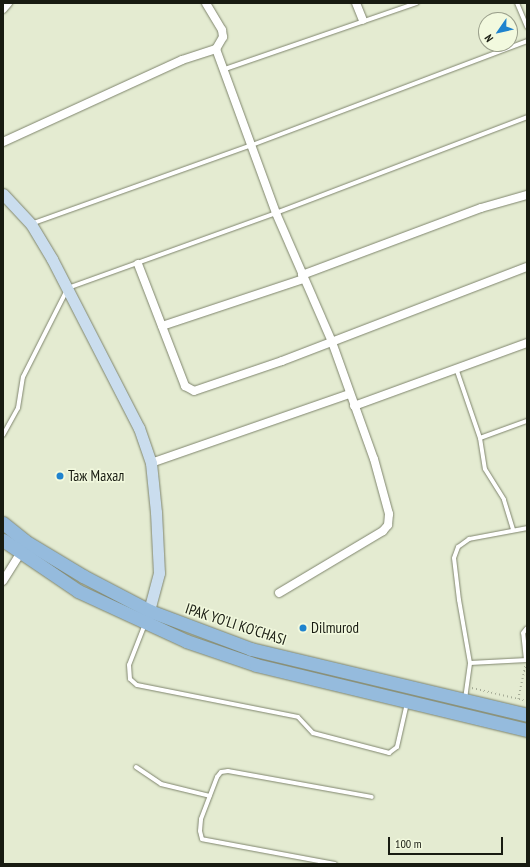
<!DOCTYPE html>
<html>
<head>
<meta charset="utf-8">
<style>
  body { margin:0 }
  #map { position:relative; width:530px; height:867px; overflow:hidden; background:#e4ebd1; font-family:"PT Sans Narrow",sans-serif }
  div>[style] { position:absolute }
  .path>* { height:1.5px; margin-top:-0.75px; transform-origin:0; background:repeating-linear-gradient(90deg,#a6ac97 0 1px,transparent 0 4px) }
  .roads { filter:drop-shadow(0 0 1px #7f856d) drop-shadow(0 0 1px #7f856d) }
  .lane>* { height:4px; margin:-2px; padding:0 2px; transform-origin:2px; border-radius:2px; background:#fff }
  .street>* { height:8px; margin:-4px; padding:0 4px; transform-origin:4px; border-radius:4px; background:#fff }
  .secondary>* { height:11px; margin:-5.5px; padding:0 5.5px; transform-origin:5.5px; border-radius:5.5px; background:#caddee }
  .primary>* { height:13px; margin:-6.5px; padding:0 6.5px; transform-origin:6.5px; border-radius:6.5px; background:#95bbdd }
  .dots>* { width:11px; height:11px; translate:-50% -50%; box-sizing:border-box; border:2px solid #f2f9de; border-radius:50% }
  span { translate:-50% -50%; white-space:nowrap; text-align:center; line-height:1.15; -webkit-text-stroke:3px #f2f9de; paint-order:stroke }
  .poi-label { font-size:15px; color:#181b11 }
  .left { translate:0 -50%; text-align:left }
  .street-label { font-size:15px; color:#181b11 }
  .frame { position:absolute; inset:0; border:4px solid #181b11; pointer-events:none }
  .north { position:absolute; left:478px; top:12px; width:40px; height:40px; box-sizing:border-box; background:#f2f9de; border:1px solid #9ba08c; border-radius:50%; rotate:236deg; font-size:11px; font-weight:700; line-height:16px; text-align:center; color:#181b11 }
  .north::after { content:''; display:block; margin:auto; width:14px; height:18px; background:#1f83ce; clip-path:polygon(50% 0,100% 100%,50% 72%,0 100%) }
  .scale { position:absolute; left:388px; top:837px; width:115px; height:18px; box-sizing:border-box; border:2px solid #181b11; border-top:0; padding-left:5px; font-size:12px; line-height:14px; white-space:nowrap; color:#181b11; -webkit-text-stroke:3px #f2f9de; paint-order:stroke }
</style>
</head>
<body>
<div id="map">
  <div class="path">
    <i style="left:472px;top:688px;width:57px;rotate:13.3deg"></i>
    <i style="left:518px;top:699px;width:35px;rotate:-78deg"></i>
  </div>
  <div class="roads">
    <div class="lane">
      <i style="left:517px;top:3px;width:26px;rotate:67deg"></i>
      <i style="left:225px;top:69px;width:203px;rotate:-19deg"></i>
      <i style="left:31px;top:224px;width:235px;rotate:-19.7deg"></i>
      <i style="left:252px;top:145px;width:294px;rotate:-20.7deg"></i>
      <i style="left:456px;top:368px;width:74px;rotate:71.1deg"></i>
      <i style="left:480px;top:438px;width:31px;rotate:81deg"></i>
      <i style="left:485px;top:469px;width:36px;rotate:58deg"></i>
      <i style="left:504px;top:500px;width:31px;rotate:73deg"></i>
      <i style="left:3px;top:435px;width:31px;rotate:-61deg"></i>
      <i style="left:18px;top:408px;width:31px;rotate:-81deg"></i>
      <i style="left:23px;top:377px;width:100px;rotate:-63.2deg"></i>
      <i style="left:68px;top:288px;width:221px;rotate:-19.8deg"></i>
      <i style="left:276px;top:213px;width:269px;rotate:-20.9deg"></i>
      <i style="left:480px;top:438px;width:50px;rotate:-19.9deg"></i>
      <i style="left:145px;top:624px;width:44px;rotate:111.3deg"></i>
      <i style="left:129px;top:665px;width:14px;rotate:86deg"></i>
      <i style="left:130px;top:679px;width:9px;rotate:41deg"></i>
      <i style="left:137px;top:685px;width:164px;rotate:11.2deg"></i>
      <i style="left:298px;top:717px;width:22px;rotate:47deg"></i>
      <i style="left:313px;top:733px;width:79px;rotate:14.7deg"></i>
      <i style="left:389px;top:753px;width:10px;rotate:-37deg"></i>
      <i style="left:397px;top:747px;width:45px;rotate:-77.2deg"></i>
      <i style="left:526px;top:660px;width:27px;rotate:-96deg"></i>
      <i style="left:523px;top:633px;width:6px;rotate:-51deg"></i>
      <i style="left:470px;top:663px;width:57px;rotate:-3deg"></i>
      <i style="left:465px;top:699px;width:36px;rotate:-82deg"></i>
      <i style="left:470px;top:663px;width:64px;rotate:-99.9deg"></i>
      <i style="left:459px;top:600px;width:42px;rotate:-96.8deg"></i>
      <i style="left:454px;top:558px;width:12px;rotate:-70deg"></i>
      <i style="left:458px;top:547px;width:14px;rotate:-36deg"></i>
      <i style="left:469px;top:539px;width:59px;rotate:-10.7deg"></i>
      <i style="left:136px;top:767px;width:30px;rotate:34deg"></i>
      <i style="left:161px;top:784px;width:50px;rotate:13.8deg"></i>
      <i style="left:335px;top:864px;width:135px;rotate:-169.4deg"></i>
      <i style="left:202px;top:839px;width:8px;rotate:-104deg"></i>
      <i style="left:200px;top:831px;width:12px;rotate:-85deg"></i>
      <i style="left:201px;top:819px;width:45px;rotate:-69.1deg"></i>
      <i style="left:217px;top:777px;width:6px;rotate:-51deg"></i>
      <i style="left:221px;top:772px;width:7px;rotate:-8deg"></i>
      <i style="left:228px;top:771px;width:146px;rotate:10.2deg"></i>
    </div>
    <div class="street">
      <i style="left:356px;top:3px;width:18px;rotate:68deg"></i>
      <i style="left:3px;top:9px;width:8px;rotate:-50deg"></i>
      <i style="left:216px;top:49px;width:175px;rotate:69.9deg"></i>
      <i style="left:276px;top:213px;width:141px;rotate:66.5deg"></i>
      <i style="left:332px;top:342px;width:124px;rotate:70.3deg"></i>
      <i style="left:374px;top:459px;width:57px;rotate:74.7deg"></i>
      <i style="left:389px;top:514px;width:11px;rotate:95deg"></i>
      <i style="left:388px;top:525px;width:8px;rotate:130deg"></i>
      <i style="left:383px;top:531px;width:121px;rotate:149.2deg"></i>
      <i style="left:3px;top:142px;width:197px;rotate:-24.6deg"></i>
      <i style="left:182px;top:60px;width:36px;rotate:-18deg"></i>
      <i style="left:216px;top:49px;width:14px;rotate:-60deg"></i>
      <i style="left:223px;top:37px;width:7px;rotate:-98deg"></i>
      <i style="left:222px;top:30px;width:31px;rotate:-121deg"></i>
      <i style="left:138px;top:264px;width:131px;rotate:68.9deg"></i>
      <i style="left:185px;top:386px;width:10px;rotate:29deg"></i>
      <i style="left:194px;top:391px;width:93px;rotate:-18.8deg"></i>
      <i style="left:282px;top:361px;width:262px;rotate:-21deg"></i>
      <i style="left:302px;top:275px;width:191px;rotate:-20.5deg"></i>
      <i style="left:481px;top:208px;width:48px;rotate:-15.8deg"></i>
      <i style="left:162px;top:326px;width:149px;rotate:-18.4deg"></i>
      <i style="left:354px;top:406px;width:184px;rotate:-20deg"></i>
      <i style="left:151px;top:463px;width:210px;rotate:-19.2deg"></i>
      <i style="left:3px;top:581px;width:32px;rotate:-58deg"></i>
    </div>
    <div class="secondary">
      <i style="left:3px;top:194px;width:41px;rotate:47deg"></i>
      <i style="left:31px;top:224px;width:41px;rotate:59deg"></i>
      <i style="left:52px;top:259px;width:190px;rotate:62.8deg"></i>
      <i style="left:139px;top:428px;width:37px;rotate:71deg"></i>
      <i style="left:151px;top:463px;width:49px;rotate:84.2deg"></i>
      <i style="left:156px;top:512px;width:61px;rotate:87.2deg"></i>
      <i style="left:159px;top:573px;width:47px;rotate:104.9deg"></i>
    </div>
    <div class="primary">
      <i style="left:3px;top:523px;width:28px;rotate:39deg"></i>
      <i style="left:25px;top:541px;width:68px;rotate:31.1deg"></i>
      <i style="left:83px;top:576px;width:76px;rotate:27.6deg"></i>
      <i style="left:150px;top:611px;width:108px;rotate:20.6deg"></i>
      <i style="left:251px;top:649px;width:284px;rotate:13.4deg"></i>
      <i style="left:3px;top:540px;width:91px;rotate:34.2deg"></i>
      <i style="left:78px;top:591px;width:119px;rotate:24.8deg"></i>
      <i style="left:186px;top:641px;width:74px;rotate:18.9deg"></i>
      <i style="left:256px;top:665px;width:279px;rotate:13.5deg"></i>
    </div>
  </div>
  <div class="dots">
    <i style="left:60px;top:476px;background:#1f83ce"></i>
    <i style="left:303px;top:628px;background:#1f83ce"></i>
  </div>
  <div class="poi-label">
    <span class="left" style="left:68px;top:476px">Таж Махал</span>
    <span class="left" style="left:311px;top:628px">Dilmurod</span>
  </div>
  <div class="street-label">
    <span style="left:236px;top:624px;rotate:18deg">IPAK YO'LI KO'CHASI</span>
  </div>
  <div class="frame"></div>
  <div class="north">N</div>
  <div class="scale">100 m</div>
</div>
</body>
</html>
